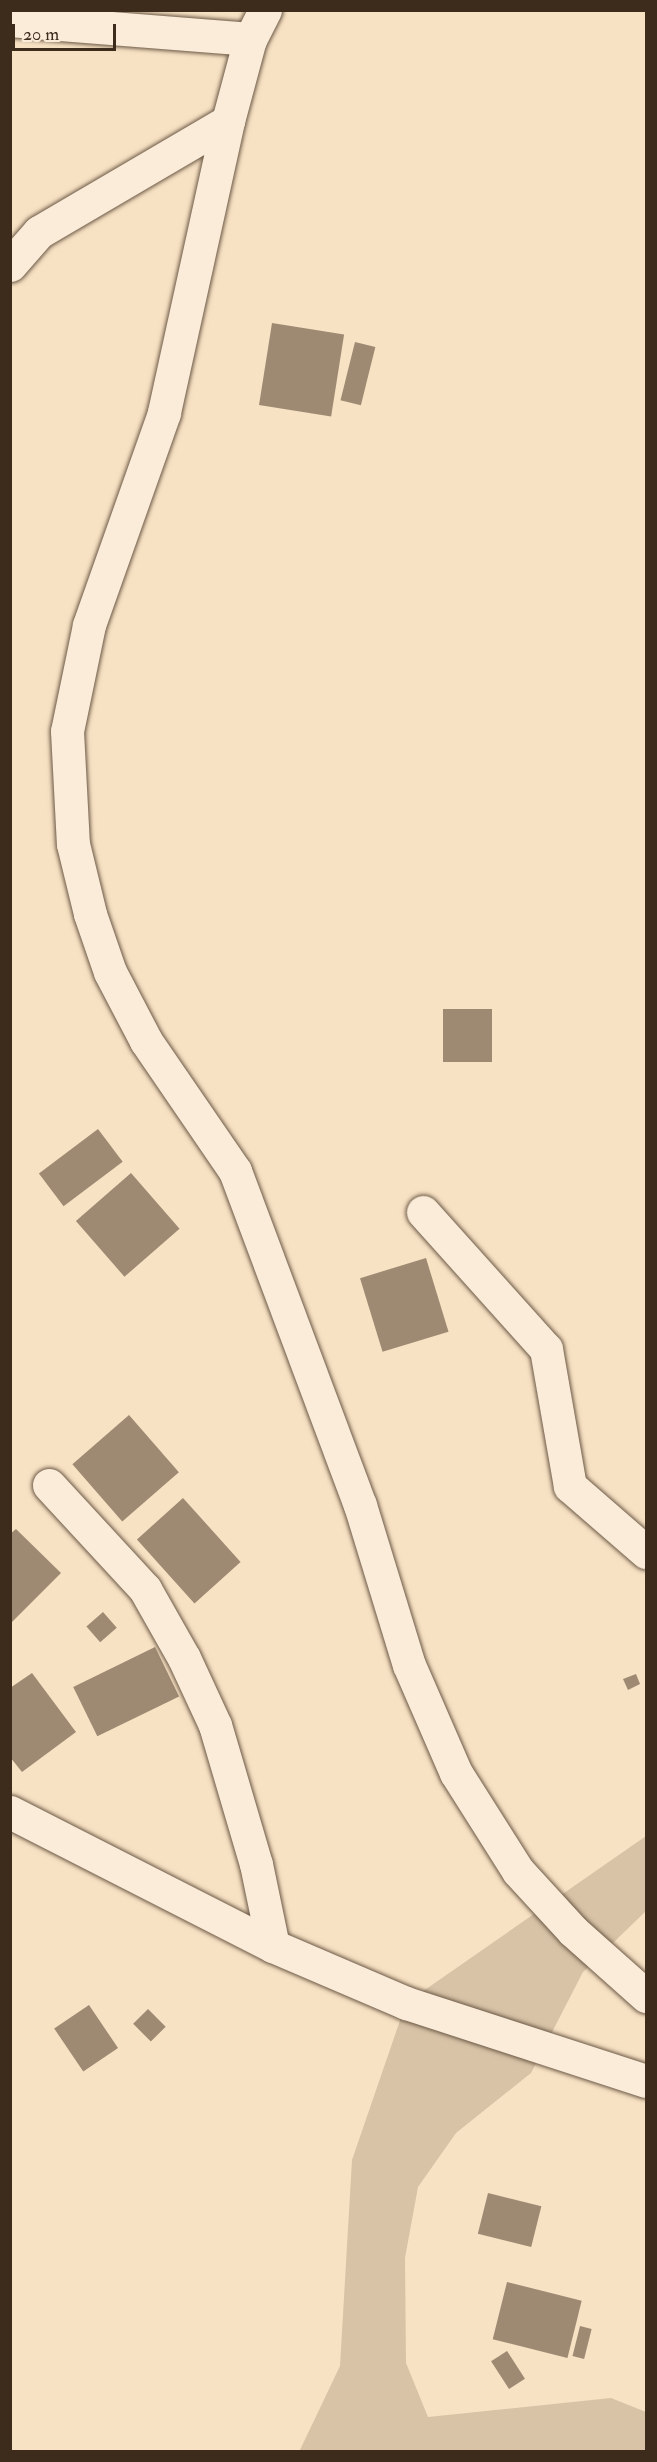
<!DOCTYPE html>
<html>
<head>
<meta charset="utf-8">
<style>
  body { margin:0 }
  #map { position:relative; width:657px; height:2462px; overflow:hidden; background:#f8e2c4; font-family:"IM FELL Double Pica",serif }
  div>[style] { position:absolute }
  .green>* { inset:0; background:#d8c3a7 }
  .building>* { inset:0; background:#9e8a73; transform-origin:0 0 }
  .roads { filter:drop-shadow(0 0 2px #6c5946) drop-shadow(0 0 2px #6c5946) }
  .minor>* { height:33px; margin:-16.5px; padding:0 16.5px; transform-origin:16.5px; border-radius:16.5px; background:#faecd9 }
  span { translate:-50% -50%; white-space:nowrap; text-align:center; line-height:1.15; -webkit-text-stroke:4.5px #faecd9; paint-order:stroke }
  .frame { position:absolute; inset:0; border:12px solid #3d2b1c; pointer-events:none }
  .scale { position:absolute; left:12px; top:24px; width:104px; height:27px; box-sizing:border-box; border:3px solid #3d2b1c; border-top:0; padding-left:8px; font-size:18px; line-height:21px; white-space:nowrap; color:#3d2b1c; -webkit-text-stroke:4px #faecd9; paint-order:stroke }
</style>
</head>
<body>
<div id="map">
  <div class="green">
    <i style="clip-path:polygon(646px 1836px,646px 1911px,583px 1972px,531px 2073px,456px 2133px,418px 2187px,405px 2258px,406px 2363px,428px 2417px,611px 2398px,646px 2412px,646px 2451px,299px 2452px,340px 2366px,352px 2160px,406px 2003px)"></i>
  </div>
  <div class="building">
    <i style="left:272px;top:323px;width:73px;height:83px;rotate:9deg"></i>
    <i style="left:355px;top:342px;width:21px;height:60px;rotate:14deg"></i>
    <i style="left:443px;top:1009px;width:49px;height:53px"></i>
    <i style="left:98px;top:1129px;width:41px;height:74px;rotate:53deg"></i>
    <i style="left:131px;top:1173px;width:74px;height:73px;rotate:49deg"></i>
    <i style="left:426px;top:1258px;width:77px;height:69px;rotate:73deg"></i>
    <i style="left:129px;top:1415px;width:76px;height:75px;rotate:49deg"></i>
    <i style="left:183px;top:1498px;width:86px;height:62px;rotate:48deg"></i>
    <i style="clip-path:polygon(16px 1529px,61px 1573px,10px 1624px,10px 1534px)"></i>
    <i style="left:103px;top:1612px;width:21px;height:22px;rotate:49deg"></i>
    <i style="left:155px;top:1647px;width:55px;height:91px;rotate:64deg"></i>
    <i style="clip-path:polygon(32px 1673px,76px 1732px,22px 1772px,10px 1757px,10px 1688px)"></i>
    <i style="clip-path:polygon(636px 1674px,640px 1684px,628px 1690px,623px 1679px)"></i>
    <i style="left:89px;top:2005px;width:52px;height:42px;rotate:56deg"></i>
    <i style="left:148px;top:2009px;width:25px;height:21px;rotate:45deg"></i>
    <i style="left:488px;top:2193px;width:55px;height:42px;rotate:14deg"></i>
    <i style="left:507px;top:2282px;width:77px;height:59px;rotate:14deg"></i>
    <i style="left:580px;top:2326px;width:12px;height:31px;rotate:14deg"></i>
    <i style="left:507px;top:2351px;width:33px;height:19px;rotate:57deg"></i>
  </div>
  <div class="roads">
    <div class="minor">
      <i style="left:265px;top:10px;width:33px;rotate:117deg"></i>
      <i style="left:250px;top:39px;width:85px;rotate:105deg"></i>
      <i style="left:228px;top:121px;width:299px;rotate:102.4deg"></i>
      <i style="left:164px;top:413px;width:225px;rotate:109.5deg"></i>
      <i style="left:89px;top:625px;width:108px;rotate:101.7deg"></i>
      <i style="left:67px;top:731px;width:113px;rotate:87deg"></i>
      <i style="left:73px;top:844px;width:72px;rotate:76.3deg"></i>
      <i style="left:90px;top:914px;width:61px;rotate:71deg"></i>
      <i style="left:110px;top:972px;width:78px;rotate:62.4deg"></i>
      <i style="left:146px;top:1041px;width:158px;rotate:55.6deg"></i>
      <i style="left:235px;top:1171px;width:357px;rotate:69.5deg"></i>
      <i style="left:360px;top:1505px;width:167px;rotate:73deg"></i>
      <i style="left:409px;top:1665px;width:118px;rotate:66.5deg"></i>
      <i style="left:456px;top:1773px;width:116px;rotate:57.7deg"></i>
      <i style="left:518px;top:1871px;width:81px;rotate:47.5deg"></i>
      <i style="left:573px;top:1931px;width:98px;rotate:41.7deg"></i>
      <i style="left:10px;top:20px;width:241px;rotate:4.5deg"></i>
      <i style="left:10px;top:265px;width:44px;rotate:-48.7deg"></i>
      <i style="left:39px;top:232px;width:219px;rotate:-30.4deg"></i>
      <i style="left:423px;top:1212px;width:184px;rotate:48.1deg"></i>
      <i style="left:546px;top:1349px;width:139px;rotate:80.1deg"></i>
      <i style="left:570px;top:1486px;width:101px;rotate:41deg"></i>
      <i style="left:49px;top:1485px;width:142px;rotate:47.3deg"></i>
      <i style="left:145px;top:1589px;width:79px;rotate:60.5deg"></i>
      <i style="left:184px;top:1658px;width:74px;rotate:65.2deg"></i>
      <i style="left:215px;top:1725px;width:145px;rotate:73.6deg"></i>
      <i style="left:256px;top:1864px;width:84px;rotate:78.3deg"></i>
      <i style="left:10px;top:1812px;width:295px;rotate:27deg"></i>
      <i style="left:273px;top:1946px;width:145px;rotate:23.2deg"></i>
      <i style="left:406px;top:2003px;width:252px;rotate:18deg"></i>
    </div>
  </div>
  <div class="frame"></div>
  <div class="scale">20 m</div>
</div>
</body>
</html>
